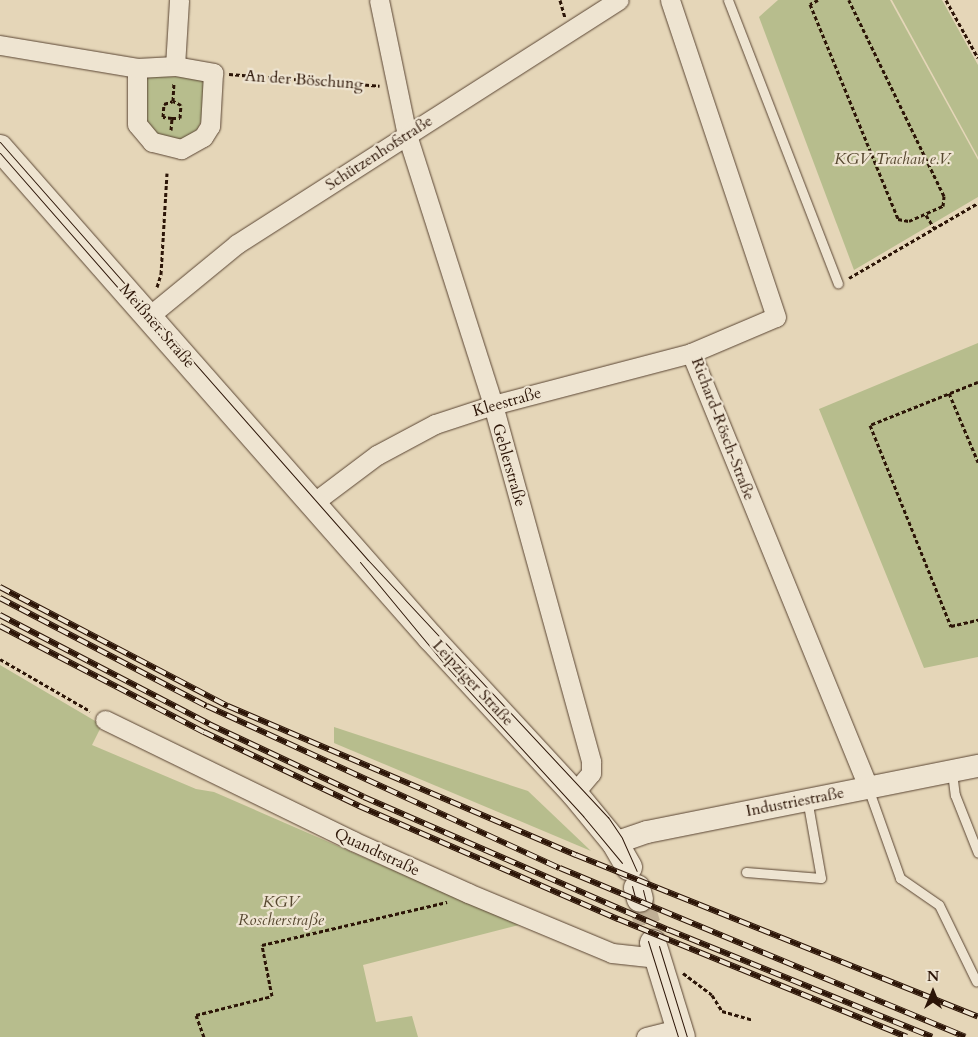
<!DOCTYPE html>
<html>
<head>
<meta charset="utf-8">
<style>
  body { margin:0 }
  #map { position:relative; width:978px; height:1037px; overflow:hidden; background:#e5d6b8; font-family:Cardo,serif }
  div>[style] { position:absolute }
  .green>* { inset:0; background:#b7bd8d }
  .secondary-tunnel>* { height:26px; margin-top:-13px; transform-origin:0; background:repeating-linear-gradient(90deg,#c0af95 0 26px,transparent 0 39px) }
  .path>* { height:3px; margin-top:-1.5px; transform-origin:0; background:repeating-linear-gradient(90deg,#2c1507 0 4px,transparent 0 6.5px) }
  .roads { filter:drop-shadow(0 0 1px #5a4533) drop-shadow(0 0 1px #5a4533) }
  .service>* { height:9px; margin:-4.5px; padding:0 4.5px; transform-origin:4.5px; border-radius:4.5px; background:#eee4d1 }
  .minor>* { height:19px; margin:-9.5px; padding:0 9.5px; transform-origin:9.5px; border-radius:9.5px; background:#eee4d1 }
  .tertiary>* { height:22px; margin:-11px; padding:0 11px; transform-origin:11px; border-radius:11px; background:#eee4d1 }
  .secondary>* { height:26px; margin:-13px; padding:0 13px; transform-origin:13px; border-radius:13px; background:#eee4d1 }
  .tram>* { height:1px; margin:-0.5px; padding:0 0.5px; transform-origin:0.5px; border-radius:0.5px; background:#2c1507 }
  .rail>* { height:5.5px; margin-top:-2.75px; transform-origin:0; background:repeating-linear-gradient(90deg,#eee4d1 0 11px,#2c1507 0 22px); box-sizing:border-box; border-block:1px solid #2c1507 }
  span { translate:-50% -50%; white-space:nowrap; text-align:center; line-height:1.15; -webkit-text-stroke:4.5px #eee4d1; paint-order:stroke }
  .street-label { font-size:16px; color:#2c1507 }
  .park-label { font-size:16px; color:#56472f; font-style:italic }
  .north { position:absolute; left:908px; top:967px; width:50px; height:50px; -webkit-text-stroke:4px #eee4d1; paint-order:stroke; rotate:0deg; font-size:14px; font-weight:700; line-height:20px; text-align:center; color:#2c1507 }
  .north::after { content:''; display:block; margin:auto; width:18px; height:22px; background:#2c1507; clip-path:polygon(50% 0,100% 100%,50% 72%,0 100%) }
</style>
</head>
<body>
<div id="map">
  <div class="green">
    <i style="clip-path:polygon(778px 0,890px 0,978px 160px,978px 197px,854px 270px,759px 17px)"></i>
    <i style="clip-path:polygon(892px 0,942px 0,978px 65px,978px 157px)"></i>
    <i style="clip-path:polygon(143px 75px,205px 78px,206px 108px,198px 129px,183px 139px,163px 141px,149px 134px,142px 111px)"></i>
    <i style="clip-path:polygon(978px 343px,978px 657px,924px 668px,819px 409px)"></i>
    <i style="clip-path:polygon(0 665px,102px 725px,92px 745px,196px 789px,214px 792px,519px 925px,363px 965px,376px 1022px,412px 1016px,418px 1037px,0 1037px)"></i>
    <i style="clip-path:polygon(334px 727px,528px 791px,591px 851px,334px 743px)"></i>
  </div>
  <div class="secondary-tunnel">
    <i style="left:640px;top:899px;width:46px;rotate:73.5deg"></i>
  </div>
  <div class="path">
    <i style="left:560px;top:0;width:18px;rotate:74deg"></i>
    <i style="left:818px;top:0;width:9px;rotate:153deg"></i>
    <i style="left:810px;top:4px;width:232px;rotate:67.7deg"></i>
    <i style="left:898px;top:219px;width:11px;rotate:10deg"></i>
    <i style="left:909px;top:221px;width:37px;rotate:-24deg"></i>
    <i style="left:943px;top:206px;width:10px;rotate:-84deg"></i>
    <i style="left:944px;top:196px;width:218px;rotate:-115.9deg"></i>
    <i style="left:946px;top:0;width:66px;rotate:61.1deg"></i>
    <i style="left:229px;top:74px;width:151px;rotate:4.5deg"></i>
    <i style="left:172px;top:118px;width:9px;rotate:-174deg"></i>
    <i style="left:163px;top:117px;width:13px;rotate:-86deg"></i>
    <i style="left:164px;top:104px;width:9px;rotate:-18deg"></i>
    <i style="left:171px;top:130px;width:12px;rotate:-85deg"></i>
    <i style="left:172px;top:118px;width:8px"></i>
    <i style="left:180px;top:118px;width:13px;rotate:-86deg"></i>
    <i style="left:181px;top:105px;width:9px;rotate:-153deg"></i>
    <i style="left:173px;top:101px;width:18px;rotate:-87deg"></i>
    <i style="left:926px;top:215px;width:15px;rotate:58deg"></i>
    <i style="left:849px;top:278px;width:149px;rotate:-30.2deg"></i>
    <i style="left:157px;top:287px;width:14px;rotate:-73deg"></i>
    <i style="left:161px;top:274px;width:101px;rotate:-86.6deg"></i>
    <i style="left:978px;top:382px;width:116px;rotate:158.3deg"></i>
    <i style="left:870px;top:425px;width:217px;rotate:68.1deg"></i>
    <i style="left:951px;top:626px;width:28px;rotate:-13deg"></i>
    <i style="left:949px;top:393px;width:75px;rotate:67.2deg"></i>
    <i style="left:0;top:659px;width:104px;rotate:30deg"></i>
    <i style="left:683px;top:973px;width:36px;rotate:37deg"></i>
    <i style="left:712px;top:995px;width:19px;rotate:58deg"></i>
    <i style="left:722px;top:1011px;width:32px;rotate:16deg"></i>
    <i style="left:204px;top:1037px;width:23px;rotate:-110deg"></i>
    <i style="left:196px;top:1015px;width:78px;rotate:-14deg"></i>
    <i style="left:272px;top:996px;width:52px;rotate:-101.1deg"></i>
    <i style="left:262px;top:945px;width:190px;rotate:-13.1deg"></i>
  </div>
  <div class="roads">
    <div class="service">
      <i style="left:728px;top:0;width:304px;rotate:68.8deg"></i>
      <i style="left:952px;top:772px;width:23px;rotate:83deg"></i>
      <i style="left:955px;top:795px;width:62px;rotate:68.4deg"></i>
      <i style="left:868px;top:788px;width:96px;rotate:70.4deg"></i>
      <i style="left:900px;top:878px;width:47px;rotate:34.7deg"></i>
      <i style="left:939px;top:905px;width:85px;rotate:64deg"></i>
      <i style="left:746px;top:872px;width:75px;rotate:4.6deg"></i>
      <i style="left:821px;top:878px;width:80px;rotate:-100deg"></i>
    </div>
    <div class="minor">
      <i style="left:379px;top:0;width:138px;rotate:78.3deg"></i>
      <i style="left:407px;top:135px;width:283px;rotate:72.3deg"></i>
      <i style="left:493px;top:405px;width:370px;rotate:74.6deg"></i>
      <i style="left:591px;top:762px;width:11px;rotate:90deg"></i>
      <i style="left:591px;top:773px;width:26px;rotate:130deg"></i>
      <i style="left:0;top:45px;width:139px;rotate:9.5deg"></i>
      <i style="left:175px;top:66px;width:39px;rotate:10deg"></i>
      <i style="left:213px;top:73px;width:53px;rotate:93.2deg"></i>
      <i style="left:210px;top:126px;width:13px;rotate:122deg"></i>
      <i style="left:203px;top:137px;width:25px;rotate:151deg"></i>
      <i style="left:181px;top:149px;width:30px;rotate:-166deg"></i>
      <i style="left:152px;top:142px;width:23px;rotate:-130deg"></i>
      <i style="left:137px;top:124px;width:56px;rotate:-90deg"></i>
      <i style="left:137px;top:68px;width:38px;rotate:-3deg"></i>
      <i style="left:175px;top:66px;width:66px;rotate:-86.5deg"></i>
      <i style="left:148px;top:317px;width:115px;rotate:-39.4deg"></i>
      <i style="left:237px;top:244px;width:453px;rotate:-32.6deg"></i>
      <i style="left:691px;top:353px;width:469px;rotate:67.8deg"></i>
      <i style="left:313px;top:503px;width:80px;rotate:-36.9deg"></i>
      <i style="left:377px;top:455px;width:66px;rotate:-28.1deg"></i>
      <i style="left:435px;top:424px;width:61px;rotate:-18.1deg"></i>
      <i style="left:493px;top:405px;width:205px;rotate:-14.7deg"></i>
      <i style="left:691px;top:353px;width:92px;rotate:-23deg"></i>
      <i style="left:776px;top:317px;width:334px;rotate:-108.5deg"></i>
      <i style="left:105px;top:720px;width:276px;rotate:26deg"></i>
      <i style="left:353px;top:841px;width:126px;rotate:24.3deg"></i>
      <i style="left:468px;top:893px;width:156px;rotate:22.6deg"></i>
      <i style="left:612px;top:953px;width:46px;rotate:6.2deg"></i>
      <i style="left:646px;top:1037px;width:34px;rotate:-14deg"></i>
    </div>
    <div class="tertiary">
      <i style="left:615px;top:843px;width:34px;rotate:-19deg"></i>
      <i style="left:647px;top:832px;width:338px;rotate:-11.3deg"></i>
    </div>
    <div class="secondary">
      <i style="left:0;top:148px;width:653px;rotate:48.67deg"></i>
      <i style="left:431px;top:638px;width:211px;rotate:47.3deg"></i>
      <i style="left:574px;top:793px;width:65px;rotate:50.6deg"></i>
      <i style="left:615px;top:843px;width:28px;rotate:60deg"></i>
      <i style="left:637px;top:888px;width:11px;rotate:75deg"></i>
      <i style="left:653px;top:943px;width:98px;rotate:72.9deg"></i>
    </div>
  </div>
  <div class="tram">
    <i style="left:0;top:142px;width:557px;rotate:48.64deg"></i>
    <i style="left:368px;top:560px;width:352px;rotate:47deg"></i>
    <i style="left:608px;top:817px;width:25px;rotate:56deg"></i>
    <i style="left:622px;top:838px;width:36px;rotate:66deg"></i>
    <i style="left:0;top:153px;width:278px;rotate:48.8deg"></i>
    <i style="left:360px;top:562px;width:136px;rotate:50.4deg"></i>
    <i style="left:447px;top:667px;width:202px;rotate:47.6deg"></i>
    <i style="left:583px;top:816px;width:61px;rotate:50.3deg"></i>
    <i style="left:632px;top:886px;width:11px;rotate:75deg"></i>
    <i style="left:643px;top:890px;width:12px;rotate:76deg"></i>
    <i style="left:648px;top:941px;width:101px;rotate:72.6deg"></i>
    <i style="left:659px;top:946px;width:95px;rotate:72.9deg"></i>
  </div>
  <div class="rail">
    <i style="left:0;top:587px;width:257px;rotate:27.6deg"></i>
    <i style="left:228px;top:706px;width:379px;rotate:23.2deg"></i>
    <i style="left:576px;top:855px;width:433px;rotate:21.9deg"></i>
    <i style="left:0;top:598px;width:233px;rotate:27.6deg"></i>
    <i style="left:207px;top:706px;width:388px;rotate:24.7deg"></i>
    <i style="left:560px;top:868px;width:439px;rotate:22.6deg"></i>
    <i style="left:0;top:615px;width:236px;rotate:27.5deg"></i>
    <i style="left:209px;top:724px;width:171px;rotate:25.2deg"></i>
    <i style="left:364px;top:797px;width:333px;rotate:23.6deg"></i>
    <i style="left:669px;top:930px;width:284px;rotate:22.1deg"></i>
    <i style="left:0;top:626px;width:230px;rotate:27.5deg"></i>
    <i style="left:204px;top:732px;width:172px;rotate:25.5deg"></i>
    <i style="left:359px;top:806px;width:283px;rotate:23.6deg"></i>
    <i style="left:618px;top:919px;width:312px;rotate:22.2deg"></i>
  </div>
  <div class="street-label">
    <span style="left:304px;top:80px;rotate:4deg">An der Böschung</span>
    <span style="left:379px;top:153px;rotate:-33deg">Schützenhofstraße</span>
    <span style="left:157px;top:326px;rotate:49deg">Meißner Straße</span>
    <span style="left:507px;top:402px;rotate:-16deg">Kleestraße</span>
    <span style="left:723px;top:429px;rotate:69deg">Richard-Rösch-Straße</span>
    <span style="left:509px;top:465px;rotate:74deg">Geblerstraße</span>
    <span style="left:473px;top:683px;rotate:47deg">Leipziger Straße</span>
    <span style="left:795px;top:802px;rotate:-11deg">Industriestraße</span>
    <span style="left:377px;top:852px;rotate:25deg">Quandtstraße</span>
  </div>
  <div class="park-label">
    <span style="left:892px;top:159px">KGV Trachau e.V.</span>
    <span style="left:281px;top:911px">KGV<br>Roscherstraße</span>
  </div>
  <div class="north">N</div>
</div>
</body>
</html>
